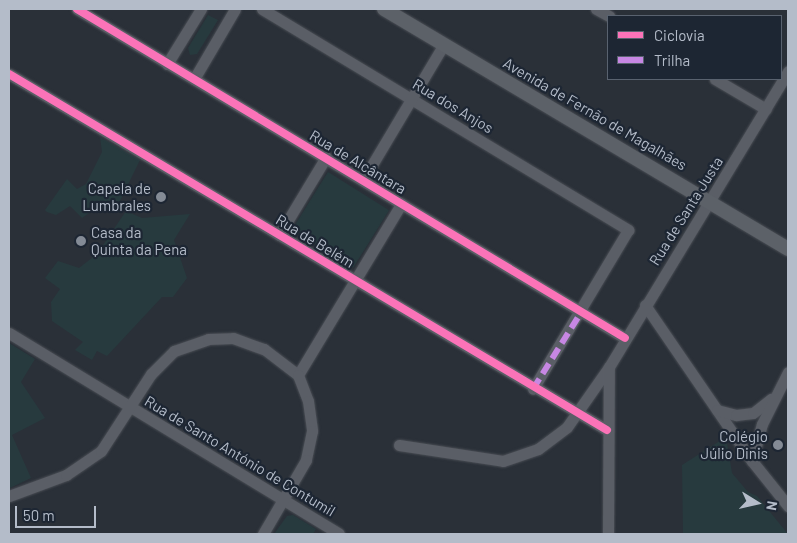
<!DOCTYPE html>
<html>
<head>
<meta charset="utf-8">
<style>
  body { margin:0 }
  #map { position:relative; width:797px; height:543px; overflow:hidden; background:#2a3038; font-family:Barlow,sans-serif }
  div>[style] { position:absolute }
  .green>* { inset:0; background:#273a3e; transform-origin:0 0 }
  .roads { filter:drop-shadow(0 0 1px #484c53) drop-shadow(0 0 1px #484c53) }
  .minor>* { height:11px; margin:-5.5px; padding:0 5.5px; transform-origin:5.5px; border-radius:5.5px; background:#5a5e66 }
  .major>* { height:14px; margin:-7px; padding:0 7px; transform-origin:7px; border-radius:7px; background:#5c6168 }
  .quiet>* { height:6px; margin-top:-3px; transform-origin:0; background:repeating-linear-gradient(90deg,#c787e3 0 12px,transparent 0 18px) }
  .cycleway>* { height:8px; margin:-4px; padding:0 4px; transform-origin:4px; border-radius:4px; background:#fb73b8 }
  .dots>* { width:14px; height:14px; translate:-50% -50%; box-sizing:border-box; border:2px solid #1d2633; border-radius:50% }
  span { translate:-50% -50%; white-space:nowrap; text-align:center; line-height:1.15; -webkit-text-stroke:4.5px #1d2633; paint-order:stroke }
  .street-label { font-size:15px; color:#b4bcc9 }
  .poi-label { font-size:15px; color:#b4bcc9 }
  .right { translate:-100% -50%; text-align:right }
  .left { translate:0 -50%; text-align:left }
  .frame { position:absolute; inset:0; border:10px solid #b4bcc9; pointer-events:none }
  .legend { position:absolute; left:607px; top:15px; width:175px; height:65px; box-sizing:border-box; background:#1d2633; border:1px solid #59626f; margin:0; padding:6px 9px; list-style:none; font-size:15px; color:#b4bcc9 }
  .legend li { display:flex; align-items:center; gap:10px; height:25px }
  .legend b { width:25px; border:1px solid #59626f }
  .north { position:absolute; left:732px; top:478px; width:50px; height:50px; -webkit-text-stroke:4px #1d2633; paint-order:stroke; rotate:100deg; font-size:14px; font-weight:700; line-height:20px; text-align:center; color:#b4bcc9 }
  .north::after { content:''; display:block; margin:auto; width:18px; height:22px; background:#b4bcc9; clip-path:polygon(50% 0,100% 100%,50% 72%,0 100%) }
  .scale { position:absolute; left:15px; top:506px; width:81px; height:22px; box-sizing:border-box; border:2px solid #b4bcc9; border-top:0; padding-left:6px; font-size:15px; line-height:18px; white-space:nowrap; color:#b4bcc9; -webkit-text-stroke:4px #1d2633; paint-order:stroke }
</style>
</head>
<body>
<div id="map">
  <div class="green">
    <i style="clip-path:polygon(208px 15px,218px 20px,197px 54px,190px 55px,188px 48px)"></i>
    <i style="clip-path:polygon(100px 137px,140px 160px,119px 203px,102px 204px,82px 218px,70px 206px,56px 215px,47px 212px,45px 210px,67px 179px,77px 189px,86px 184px,102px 152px)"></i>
    <i style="left:328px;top:172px;width:72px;height:68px;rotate:32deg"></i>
    <i style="clip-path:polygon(126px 211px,142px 218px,190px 214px,174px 240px,187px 278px,173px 297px,162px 297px,107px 356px,97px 351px,92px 360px,75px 350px,83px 342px,52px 321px,51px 302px,60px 289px,45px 278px,58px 261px,79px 268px,97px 254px)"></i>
    <i style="clip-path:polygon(9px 343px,35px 359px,21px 382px,45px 418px,12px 435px,31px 478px,10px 488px)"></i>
    <i style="clip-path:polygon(726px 437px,732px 473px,748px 492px,757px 496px,788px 534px,683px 534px,682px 465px)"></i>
    <i style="clip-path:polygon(293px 515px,316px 529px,313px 534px,274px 534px,287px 516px)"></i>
  </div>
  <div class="roads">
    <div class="minor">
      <i style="left:77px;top:9px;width:639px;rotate:30.98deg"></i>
      <i style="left:262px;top:9px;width:428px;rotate:31.1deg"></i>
      <i style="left:628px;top:230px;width:185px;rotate:120.9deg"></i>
      <i style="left:596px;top:9px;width:15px;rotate:28deg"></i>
      <i style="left:167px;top:64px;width:65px;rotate:-58.3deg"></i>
      <i style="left:9px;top:74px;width:696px;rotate:30.77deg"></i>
      <i style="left:194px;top:79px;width:81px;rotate:-59.6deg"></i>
      <i style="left:715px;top:79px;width:59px;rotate:30.5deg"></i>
      <i style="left:363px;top:180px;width:158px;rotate:-59.2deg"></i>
      <i style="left:279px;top:235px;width:91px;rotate:-58.9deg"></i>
      <i style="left:645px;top:305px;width:189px;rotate:55.6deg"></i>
      <i style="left:752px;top:461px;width:58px;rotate:51.3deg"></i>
      <i style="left:9px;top:333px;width:386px;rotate:31.3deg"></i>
      <i style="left:298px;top:375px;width:200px;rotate:-58.9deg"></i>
      <i style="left:717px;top:410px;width:20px;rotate:15deg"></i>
      <i style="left:736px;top:415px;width:17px;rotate:-7deg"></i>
      <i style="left:753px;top:413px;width:23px;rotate:-38deg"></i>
      <i style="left:399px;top:445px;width:105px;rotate:8.7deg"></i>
      <i style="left:503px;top:461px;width:37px;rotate:-19deg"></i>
      <i style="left:538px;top:449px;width:36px;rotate:-37deg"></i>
      <i style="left:567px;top:427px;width:73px;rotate:-55deg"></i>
      <i style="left:609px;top:367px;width:346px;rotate:-58.8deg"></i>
      <i style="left:752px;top:461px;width:38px;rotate:-75deg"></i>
      <i style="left:762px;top:424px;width:58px;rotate:-63.4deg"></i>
      <i style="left:9px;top:496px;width:61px;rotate:-20.2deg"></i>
      <i style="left:66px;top:475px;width:42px;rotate:-34.4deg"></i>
      <i style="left:101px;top:451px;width:92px;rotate:-57deg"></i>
      <i style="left:151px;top:374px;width:33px;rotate:-45deg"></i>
      <i style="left:174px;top:351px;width:36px;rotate:-19deg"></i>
      <i style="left:208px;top:339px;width:25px;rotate:-2deg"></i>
      <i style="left:233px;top:338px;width:33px;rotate:20deg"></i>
      <i style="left:264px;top:349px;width:43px;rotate:37.4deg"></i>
      <i style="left:298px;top:375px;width:28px;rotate:69deg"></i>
      <i style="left:308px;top:401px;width:30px;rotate:82deg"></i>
      <i style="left:312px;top:431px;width:30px;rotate:102deg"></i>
      <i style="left:306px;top:460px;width:86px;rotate:120.2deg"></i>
      <i style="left:608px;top:534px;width:167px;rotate:-89.7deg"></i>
    </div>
    <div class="major">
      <i style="left:384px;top:9px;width:470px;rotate:30.7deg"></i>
    </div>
  </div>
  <div class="quiet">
    <i style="left:533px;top:389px;width:92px;rotate:-57.9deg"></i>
  </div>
  <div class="cycleway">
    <i style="left:77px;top:9px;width:639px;rotate:30.98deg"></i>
    <i style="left:9px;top:74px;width:696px;rotate:30.77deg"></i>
  </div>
  <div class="dots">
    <i style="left:161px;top:197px;background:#848b96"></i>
    <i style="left:81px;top:241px;background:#848b96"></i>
    <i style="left:778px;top:445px;background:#848b96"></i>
  </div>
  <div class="street-label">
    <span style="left:453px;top:106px;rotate:31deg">Rua dos Anjos</span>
    <span style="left:595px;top:114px;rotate:30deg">Avenida de Fernão de Magalhães</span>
    <span style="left:358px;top:162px;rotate:31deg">Rua de Alcântara</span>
    <span style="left:686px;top:211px;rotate:-58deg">Rua de Santa Justa</span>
    <span style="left:315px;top:241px;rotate:31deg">Rua de Belém</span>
    <span style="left:240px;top:456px;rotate:31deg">Rua de Santo António de Contumil</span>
  </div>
  <div class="poi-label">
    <span class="right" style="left:151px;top:197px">Capela de<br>Lumbrales</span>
    <span class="left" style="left:91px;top:241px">Casa da<br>Quinta da Pena</span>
    <span class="right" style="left:768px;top:445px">Colégio<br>Júlio Dinis</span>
  </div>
  <div class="frame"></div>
  <ul class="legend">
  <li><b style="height:6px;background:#fb73b8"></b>Ciclovia</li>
  <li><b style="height:6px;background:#c787e3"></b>Trilha</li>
  </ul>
  <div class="north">N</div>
  <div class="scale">50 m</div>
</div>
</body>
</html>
